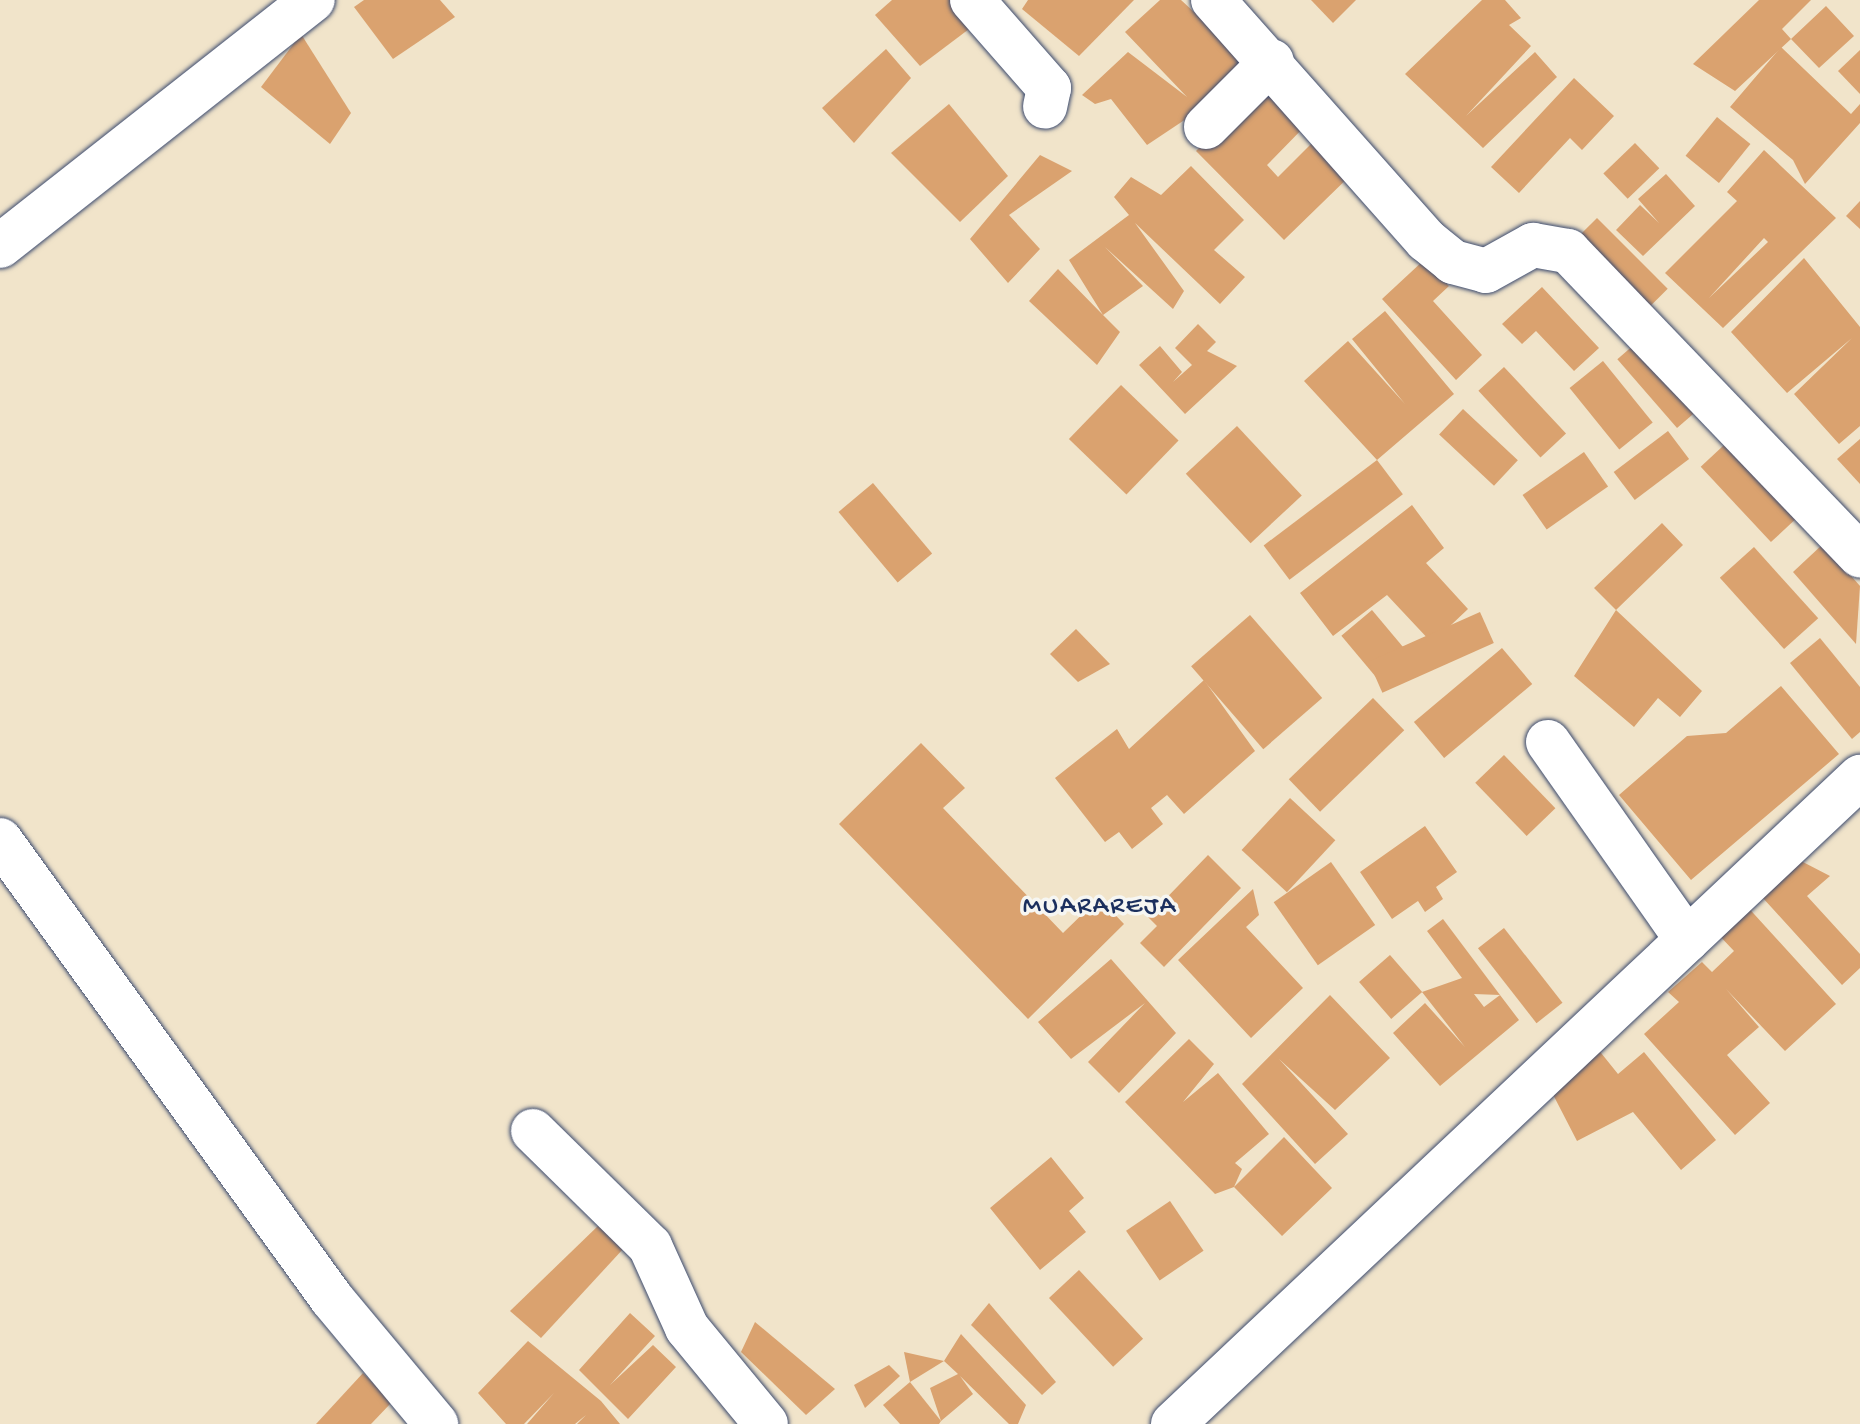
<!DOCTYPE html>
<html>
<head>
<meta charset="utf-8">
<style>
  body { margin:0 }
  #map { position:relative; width:1860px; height:1424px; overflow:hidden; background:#f1e4ca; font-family:"Gochi Hand",sans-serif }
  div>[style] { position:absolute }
  .building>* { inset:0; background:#daa26f; transform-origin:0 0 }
  .roads { filter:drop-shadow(0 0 2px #3b4a6e) drop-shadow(0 0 2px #3b4a6e) }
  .minor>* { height:44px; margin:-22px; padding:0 22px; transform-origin:22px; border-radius:22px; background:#fff }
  span { translate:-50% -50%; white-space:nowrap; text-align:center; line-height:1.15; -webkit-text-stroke:7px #f6f6f2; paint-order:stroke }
  .quarter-label { font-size:26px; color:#1b2f5e; letter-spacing:2px }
</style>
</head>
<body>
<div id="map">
  <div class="building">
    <i style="clip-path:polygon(364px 0,440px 0,455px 17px,393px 59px,354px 7px)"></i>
    <i style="clip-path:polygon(892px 0,970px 0,985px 17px,920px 66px,875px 15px)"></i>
    <i style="clip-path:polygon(1028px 0,1134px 0,1079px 56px,1022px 9px)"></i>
    <i style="clip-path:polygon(1160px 0,1181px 0,1244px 58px,1201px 109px,1147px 145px,1111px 99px,1095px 104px,1082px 95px,1128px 52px,1187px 97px,1125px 32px)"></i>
    <i style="clip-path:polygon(1311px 0,1356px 0,1333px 23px)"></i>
    <i style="clip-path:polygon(1482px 0,1505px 0,1521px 18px,1509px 25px,1531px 46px,1466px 116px,1535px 52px,1557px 77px,1483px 148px,1405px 74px)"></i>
    <i style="clip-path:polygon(1759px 0,1811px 0,1782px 29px,1791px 39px,1826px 6px,1854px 36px,1819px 68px,1791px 39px,1735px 91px,1693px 64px)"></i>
    <i style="clip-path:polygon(301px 34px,351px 113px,330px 144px,261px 87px)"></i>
    <i style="clip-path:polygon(1781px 47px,1851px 114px,1860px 104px,1860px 123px,1805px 184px,1793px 160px,1730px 107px)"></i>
    <i style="clip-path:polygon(886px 49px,911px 78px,854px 143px,822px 108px)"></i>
    <i style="clip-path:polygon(1860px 50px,1860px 94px,1838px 71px)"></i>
    <i style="clip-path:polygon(1271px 75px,1310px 121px,1267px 165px,1278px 177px,1326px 129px,1357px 169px,1284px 240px,1196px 151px)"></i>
    <i style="clip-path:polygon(1574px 78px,1614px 116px,1582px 150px,1570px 138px,1519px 193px,1491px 167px)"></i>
    <i style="clip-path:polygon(949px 104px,1008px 176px,960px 222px,891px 153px)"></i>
    <i style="left:1717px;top:117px;width:43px;height:50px;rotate:39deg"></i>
    <i style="left:1635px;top:143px;width:35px;height:44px;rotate:46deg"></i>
    <i style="clip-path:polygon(evenodd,1764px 150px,1836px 218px,1723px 328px,1665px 273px,1737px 201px,1727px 192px,1764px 150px,1764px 238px,1768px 242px,1709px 298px,1764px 238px)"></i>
    <i style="clip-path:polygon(1040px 155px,1072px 171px,1009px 215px,1040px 249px,1008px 283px,970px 239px)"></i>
    <i style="clip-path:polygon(1191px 166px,1244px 220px,1214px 250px,1245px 277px,1220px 304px,1135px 223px,1184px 291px,1173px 309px,1105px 247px,1143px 286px,1103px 315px,1120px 332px,1097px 365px,1029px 301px,1058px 269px,1103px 315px,1069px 260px,1129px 215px,1114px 197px,1131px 177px,1161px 195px)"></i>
    <i style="clip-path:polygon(1666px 174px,1695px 206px,1643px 256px,1616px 230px,1640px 205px,1659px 223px,1638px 199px)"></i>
    <i style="clip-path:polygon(1860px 201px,1860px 229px,1846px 216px)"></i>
    <i style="left:1597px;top:218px;width:100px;height:38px;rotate:45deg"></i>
    <i style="clip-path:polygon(1804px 258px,1860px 327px,1860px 426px,1839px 444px,1794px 394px,1852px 338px,1787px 393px,1731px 332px)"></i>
    <i style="clip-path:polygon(1424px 260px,1449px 286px,1433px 301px,1482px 355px,1456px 380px,1382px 299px)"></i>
    <i style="clip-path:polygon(1542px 287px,1599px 348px,1574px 371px,1536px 331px,1522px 344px,1502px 324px)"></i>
    <i style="clip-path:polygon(1385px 311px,1454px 394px,1377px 460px,1304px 381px,1348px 341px,1405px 404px,1352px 339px)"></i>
    <i style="clip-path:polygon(1198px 324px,1216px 342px,1207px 351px,1237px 366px,1185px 414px,1139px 365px,1160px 346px,1182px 372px,1173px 382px,1192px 365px,1175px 348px)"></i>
    <i style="left:1643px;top:337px;width:91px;height:34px;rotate:49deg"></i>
    <i style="left:1603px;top:361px;width:79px;height:43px;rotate:51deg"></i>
    <i style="left:1504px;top:367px;width:91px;height:35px;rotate:47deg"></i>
    <i style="left:1121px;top:385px;width:80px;height:75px;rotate:44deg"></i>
    <i style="left:1463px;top:409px;width:75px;height:35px;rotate:43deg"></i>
    <i style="left:1237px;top:426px;width:95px;height:70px;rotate:47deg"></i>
    <i style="left:1668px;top:431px;width:35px;height:68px;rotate:53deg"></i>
    <i style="left:1738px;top:432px;width:103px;height:51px;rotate:47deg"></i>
    <i style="clip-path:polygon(1860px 439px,1860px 484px,1837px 459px)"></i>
    <i style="left:1584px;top:452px;width:42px;height:75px;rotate:55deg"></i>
    <i style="left:1377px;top:460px;width:43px;height:142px;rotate:53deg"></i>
    <i style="left:873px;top:483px;width:92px;height:45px;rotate:50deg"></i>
    <i style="clip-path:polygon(1412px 505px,1444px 548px,1426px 563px,1468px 609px,1432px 643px,1387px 595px,1333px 636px,1300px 593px)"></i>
    <i style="clip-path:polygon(1662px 523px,1683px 545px,1616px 610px,1702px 691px,1680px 717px,1658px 698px,1634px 727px,1574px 676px,1616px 610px,1594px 588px)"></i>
    <i style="clip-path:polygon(1823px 544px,1860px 586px,1856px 644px,1793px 572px)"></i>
    <i style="left:1754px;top:547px;width:96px;height:46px;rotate:48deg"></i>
    <i style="left:1372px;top:610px;width:60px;height:40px;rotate:50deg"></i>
    <i style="left:1480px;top:612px;width:34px;height:122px;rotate:66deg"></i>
    <i style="left:1250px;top:615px;width:110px;height:78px;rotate:49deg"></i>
    <i style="clip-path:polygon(1076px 629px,1110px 664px,1078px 682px,1050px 654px)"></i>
    <i style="clip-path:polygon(1820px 638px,1860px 687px,1860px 732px,1852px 739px,1790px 663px)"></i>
    <i style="left:1502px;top:648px;width:47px;height:115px;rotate:50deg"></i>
    <i style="clip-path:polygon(1204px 680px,1255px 751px,1184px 814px,1167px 795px,1151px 808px,1163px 824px,1132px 849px,1119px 832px,1105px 842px,1055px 778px,1117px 729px,1129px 749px)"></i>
    <i style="clip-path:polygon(1781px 686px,1839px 754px,1691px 880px,1619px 795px,1687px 736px,1726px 733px)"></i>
    <i style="left:1373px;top:698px;width:45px;height:117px;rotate:46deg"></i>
    <i style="clip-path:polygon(921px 743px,965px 788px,943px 808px,1063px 933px,1099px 898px,1124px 924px,1028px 1019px,839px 824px)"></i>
    <i style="left:1504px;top:755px;width:74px;height:40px;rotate:46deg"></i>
    <i style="left:1290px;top:798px;width:62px;height:71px;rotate:43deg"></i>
    <i style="clip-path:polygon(1425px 826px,1457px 872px,1436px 887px,1443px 899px,1425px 912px,1418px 901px,1392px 919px,1360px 872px)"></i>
    <i style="clip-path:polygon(1208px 855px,1241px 888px,1164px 967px,1140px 943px,1157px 926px,1148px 917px)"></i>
    <i style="clip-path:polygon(1801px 861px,1830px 876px,1807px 896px,1860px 954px,1860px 968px,1842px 985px,1762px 897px)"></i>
    <i style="left:1331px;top:862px;width:77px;height:70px;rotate:55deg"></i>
    <i style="clip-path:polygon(1253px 889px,1259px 915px,1246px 927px,1303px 988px,1251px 1038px,1178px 960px)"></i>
    <i style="clip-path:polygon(1744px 903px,1836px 1004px,1785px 1051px,1726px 989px,1759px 1027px,1727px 1055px,1770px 1103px,1735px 1135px,1644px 1034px,1679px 1002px,1668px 992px,1702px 962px,1712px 972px,1734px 951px,1714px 930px)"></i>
    <i style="clip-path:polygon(1443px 919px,1500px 995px,1474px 994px,1484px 1007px,1500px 995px,1519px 1020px,1440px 1086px,1393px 1033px,1425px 1003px,1465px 1047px,1422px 992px,1462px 978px,1427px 931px)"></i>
    <i style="left:1504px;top:928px;width:95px;height:33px;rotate:52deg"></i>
    <i style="left:1390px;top:955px;width:49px;height:41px;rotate:49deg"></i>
    <i style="clip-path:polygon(1111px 959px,1176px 1033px,1119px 1093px,1088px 1062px,1145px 1003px,1071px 1059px,1038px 1022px)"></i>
    <i style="clip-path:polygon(1330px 995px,1390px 1058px,1335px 1110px,1279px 1059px,1348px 1134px,1315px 1164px,1242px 1084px)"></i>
    <i style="clip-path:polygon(1589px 1038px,1618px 1074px,1644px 1052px,1716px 1140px,1681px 1170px,1633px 1112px,1577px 1141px,1545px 1079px)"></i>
    <i style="clip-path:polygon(1189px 1039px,1214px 1064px,1183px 1102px,1218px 1073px,1269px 1134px,1235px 1163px,1242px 1169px,1234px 1187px,1284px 1137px,1332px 1188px,1282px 1236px,1234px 1187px,1215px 1194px,1125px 1102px)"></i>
    <i style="clip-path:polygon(1051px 1157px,1084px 1198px,1069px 1211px,1086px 1232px,1040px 1270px,990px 1208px)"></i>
    <i style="left:1170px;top:1201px;width:60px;height:53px;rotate:56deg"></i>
    <i style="clip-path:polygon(600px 1224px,624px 1248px,541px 1338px,510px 1311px)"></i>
    <i style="left:1079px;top:1270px;width:94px;height:41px;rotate:47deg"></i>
    <i style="clip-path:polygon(989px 1303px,1056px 1382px,1042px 1395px,971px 1325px)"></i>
    <i style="clip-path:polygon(630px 1313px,655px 1336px,610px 1385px,653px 1345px,676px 1367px,628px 1419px,579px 1370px)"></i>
    <i style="clip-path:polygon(755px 1322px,835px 1389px,806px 1415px,741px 1352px)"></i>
    <i style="clip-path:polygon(961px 1334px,1026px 1405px,1018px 1424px,1009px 1424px,960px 1376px,973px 1394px,941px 1421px,930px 1388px,958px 1374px,944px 1361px)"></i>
    <i style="clip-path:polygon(528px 1341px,601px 1401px,620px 1424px,577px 1424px,586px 1415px,575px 1424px,527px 1424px,554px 1393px,524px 1424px,506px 1424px,478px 1393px)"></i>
    <i style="clip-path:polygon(904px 1352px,944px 1361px,910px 1382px)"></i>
    <i style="clip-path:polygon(889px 1365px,900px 1376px,865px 1408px,854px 1385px)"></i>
    <i style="clip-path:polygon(363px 1373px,392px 1402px,371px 1424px,316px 1424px)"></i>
    <i style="clip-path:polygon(910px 1382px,941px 1421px,939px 1424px,900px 1424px,883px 1405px)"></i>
  </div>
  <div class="roads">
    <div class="minor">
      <i style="left:972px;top:0;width:117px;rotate:48.8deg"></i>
      <i style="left:1049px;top:88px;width:19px;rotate:102deg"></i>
      <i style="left:1213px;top:0;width:321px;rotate:48.4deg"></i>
      <i style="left:1426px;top:240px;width:35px;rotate:39deg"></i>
      <i style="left:1453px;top:262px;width:34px;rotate:15deg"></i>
      <i style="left:1486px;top:271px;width:54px;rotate:-29deg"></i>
      <i style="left:1533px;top:245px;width:36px;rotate:10deg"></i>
      <i style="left:1568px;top:251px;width:422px;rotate:46.2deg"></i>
      <i style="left:1206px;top:127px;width:93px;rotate:-45deg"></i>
      <i style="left:0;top:246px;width:398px;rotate:-38.2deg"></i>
      <i style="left:1548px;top:742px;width:242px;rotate:54.9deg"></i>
      <i style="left:0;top:840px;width:566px;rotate:54.12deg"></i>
      <i style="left:332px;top:1299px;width:163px;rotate:50.2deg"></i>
      <i style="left:533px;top:1131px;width:164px;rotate:44.5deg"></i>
      <i style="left:650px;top:1246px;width:90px;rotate:65.7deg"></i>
      <i style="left:687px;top:1328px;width:124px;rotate:50.5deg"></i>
      <i style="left:1173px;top:1424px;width:944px;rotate:-43.28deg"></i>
    </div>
  </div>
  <div class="quarter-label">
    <span style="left:1100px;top:908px">MUARAREJA</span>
  </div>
</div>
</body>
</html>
